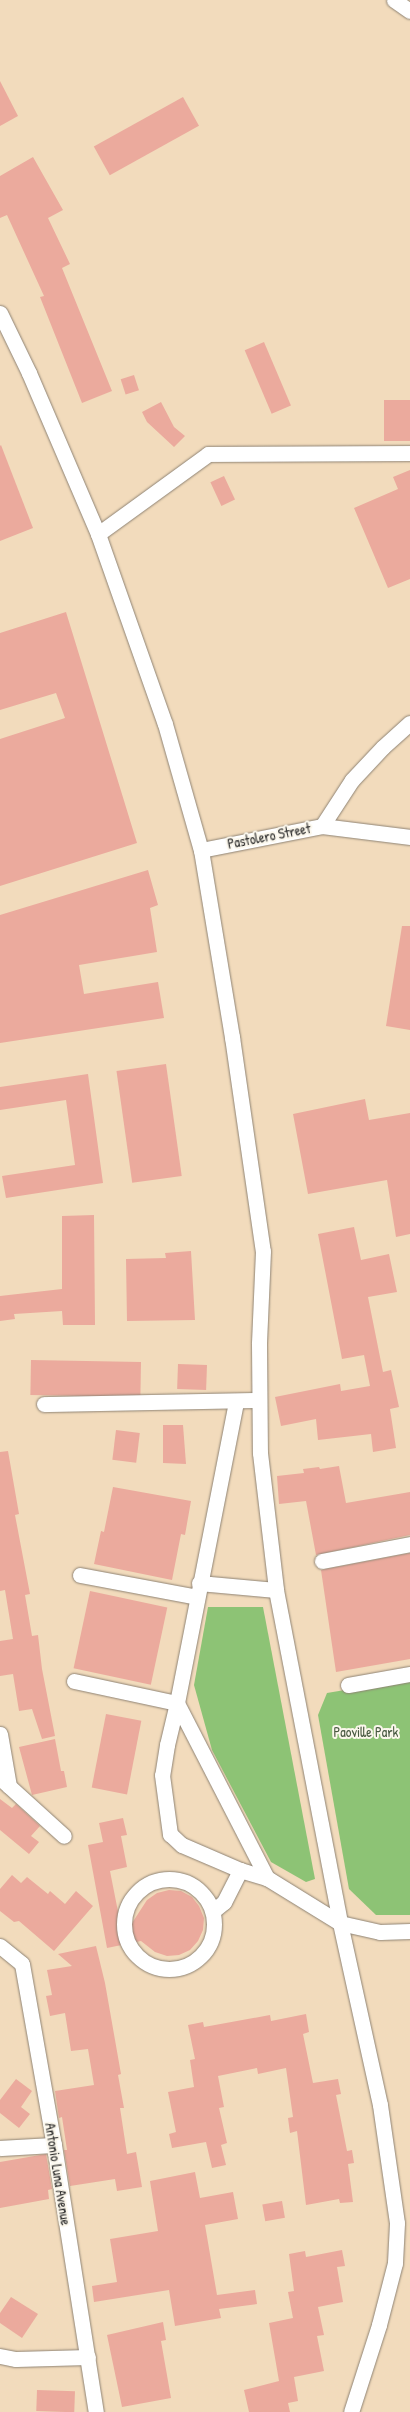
<!DOCTYPE html>
<html>
<head>
<meta charset="utf-8">
<style>
  body { margin:0 }
  #map { position:relative; width:410px; height:2412px; overflow:hidden; background:#f2dbbc; font-family:"Patrick Hand",sans-serif }
  div>[style] { position:absolute }
  .green>* { inset:0; background:#8dc375 }
  .building>* { inset:0; background:#ebaa9d; transform-origin:0 0 }
  .roads { filter:drop-shadow(0 0 1px #8e8374) drop-shadow(0 0 1px #8e8374) }
  .street>* { height:15px; margin:-7.5px; padding:0 7.5px; transform-origin:7.5px; border-radius:7.5px; background:#fff }
  .street>.ring { margin:-7.5px; padding:0; box-sizing:content-box; background:none; border:15px solid #fff; border-radius:50% }
  span { translate:-50% -50%; white-space:nowrap; text-align:center; line-height:1.15; -webkit-text-stroke:4px #fbf7ec; paint-order:stroke }
  .street-label { font-size:14px; color:#2b2b2b }
  .park-label { font-size:14px; color:#485941 }
</style>
</head>
<body>
<div id="map">
  <div class="green">
    <i style="clip-path:polygon(208px 1607px,263px 1607px,315px 1879px,306px 1882px,271px 1862px,212px 1750px,194px 1685px)"></i>
    <i style="clip-path:polygon(410px 1679px,410px 1915px,376px 1915px,349px 1889px,318px 1715px,327px 1693px)"></i>
  </div>
  <div class="building">
    <i style="clip-path:polygon(0 81px,18px 116px,0 126px)"></i>
    <i style="left:183px;top:97px;width:33px;height:102px;rotate:61deg"></i>
    <i style="clip-path:polygon(33px 157px,63px 210px,48px 218px,70px 264px,62px 268px,112px 391px,82px 403px,40px 297px,44px 296px,7px 215px,0 218px,0 176px)"></i>
    <i style="left:264px;top:342px;width:69px;height:21px;rotate:67deg"></i>
    <i style="left:134px;top:375px;width:16px;height:14px;rotate:72deg"></i>
    <i style="left:410px;top:400px;width:41px;height:26px;rotate:90deg"></i>
    <i style="clip-path:polygon(161px 402px,174px 427px,185px 436px,174px 447px,147px 422px,142px 412px)"></i>
    <i style="clip-path:polygon(1px 445px,33px 528px,0 541px,0 446px)"></i>
    <i style="clip-path:polygon(410px 470px,410px 579px,388px 588px,354px 508px,398px 489px,393px 477px)"></i>
    <i style="left:224px;top:476px;width:26px;height:15px;rotate:65deg"></i>
    <i style="clip-path:polygon(66px 612px,137px 843px,0 886px,0 739px,65px 718px,56px 693px,0 710px,0 633px)"></i>
    <i style="clip-path:polygon(148px 870px,158px 905px,150px 908px,157px 952px,79px 965px,84px 994px,158px 982px,164px 1018px,0 1043px,0 915px)"></i>
    <i style="clip-path:polygon(402px 926px,410px 926px,410px 1030px,386px 1026px)"></i>
    <i style="left:166px;top:1064px;width:113px;height:50px;rotate:82deg"></i>
    <i style="clip-path:polygon(88px 1074px,103px 1183px,6px 1198px,2px 1176px,75px 1165px,66px 1100px,0 1110px,0 1087px)"></i>
    <i style="clip-path:polygon(365px 1099px,369px 1120px,410px 1113px,410px 1234px,396px 1237px,387px 1180px,308px 1194px,293px 1114px)"></i>
    <i style="clip-path:polygon(94px 1215px,95px 1325px,63px 1325px,62px 1311px,14px 1314px,15px 1319px,0 1321px,0 1296px,62px 1289px,62px 1216px)"></i>
    <i style="clip-path:polygon(354px 1227px,361px 1260px,389px 1254px,397px 1292px,368px 1297px,383px 1372px,391px 1370px,399px 1407px,390px 1409px,396px 1448px,373px 1452px,371px 1434px,318px 1440px,316px 1419px,281px 1426px,275px 1397px,340px 1384px,341px 1391px,370px 1386px,364px 1355px,342px 1359px,318px 1234px)"></i>
    <i style="clip-path:polygon(191px 1251px,195px 1320px,127px 1321px,126px 1259px,166px 1258px,165px 1253px)"></i>
    <i style="left:31px;top:1360px;width:110px;height:35px;rotate:1deg"></i>
    <i style="left:178px;top:1364px;width:29px;height:25px;rotate:2deg"></i>
    <i style="clip-path:polygon(163px 1425px,183px 1425px,186px 1464px,163px 1463px)"></i>
    <i style="left:116px;top:1430px;width:24px;height:30px;rotate:7deg"></i>
    <i style="clip-path:polygon(8px 1451px,19px 1514px,15px 1515px,30px 1594px,25px 1595px,32px 1636px,38px 1635px,42px 1669px,55px 1736px,42px 1739px,32px 1709px,19px 1711px,13px 1674px,0 1676px,0 1641px,13px 1639px,5px 1590px,0 1591px,0 1452px)"></i>
    <i style="clip-path:polygon(339px 1466px,346px 1503px,410px 1492px,410px 1535px,316px 1555px,306px 1501px,279px 1504px,277px 1476px,304px 1473px,303px 1469px,319px 1467px,320px 1469px)"></i>
    <i style="clip-path:polygon(113px 1487px,191px 1501px,185px 1535px,181px 1534px,172px 1580px,94px 1564px,101px 1531px,104px 1532px)"></i>
    <i style="clip-path:polygon(410px 1553px,410px 1659px,336px 1672px,321px 1570px)"></i>
    <i style="left:90px;top:1591px;width:79px;height:79px;rotate:12deg"></i>
    <i style="left:106px;top:1714px;width:36px;height:75px;rotate:11deg"></i>
    <i style="clip-path:polygon(55px 1739px,61px 1771px,64px 1771px,67px 1787px,32px 1795px,19px 1747px)"></i>
    <i style="clip-path:polygon(0 1799px,12px 1808px,16px 1804px,40px 1826px,31px 1836px,39px 1842px,29px 1854px,0 1830px)"></i>
    <i style="clip-path:polygon(123px 1818px,127px 1835px,121px 1836px,127px 1867px,110px 1871px,123px 1937px,147px 1900px,157px 1893px,169px 1890px,181px 1891px,192px 1897px,199px 1906px,204px 1918px,203px 1930px,198px 1941px,190px 1950px,179px 1955px,167px 1956px,155px 1952px,141px 1941px,107px 1948px,88px 1845px,103px 1842px,99px 1823px)"></i>
    <i style="clip-path:polygon(12px 1875px,21px 1883px,27px 1877px,48px 1894px,50px 1891px,65px 1904px,76px 1891px,93px 1906px,54px 1951px,19px 1921px,14px 1922px,0 1911px,0 1889px)"></i>
    <i style="clip-path:polygon(96px 1946px,105px 1983px,121px 2074px,118px 2075px,124px 2108px,120px 2108px,127px 2154px,136px 2152px,142px 2187px,117px 2191px,115px 2179px,70px 2186px,64px 2150px,67px 2150px,62px 2117px,59px 2118px,55px 2091px,94px 2085px,88px 2049px,71px 2051px,65px 2013px,50px 2016px,46px 1996px,52px 1995px,47px 1970px,72px 1966px,58px 1954px)"></i>
    <i style="clip-path:polygon(306px 2014px,309px 2032px,303px 2034px,313px 2083px,338px 2079px,341px 2094px,336px 2095px,347px 2151px,352px 2150px,354px 2163px,348px 2164px,353px 2202px,340px 2203px,339px 2199px,306px 2205px,297px 2131px,290px 2133px,288px 2118px,293px 2117px,286px 2068px,258px 2074px,257px 2068px,218px 2076px,224px 2107px,219px 2108px,227px 2143px,221px 2145px,226px 2165px,212px 2168px,206px 2142px,172px 2148px,169px 2134px,176px 2132px,168px 2092px,194px 2087px,190px 2060px,195px 2059px,188px 2025px,203px 2022px,204px 2027px,270px 2015px,271px 2021px)"></i>
    <i style="clip-path:polygon(16px 2079px,32px 2091px,21px 2107px,30px 2114px,19px 2128px,0 2113px,0 2100px)"></i>
    <i style="clip-path:polygon(46px 2154px,52px 2189px,48px 2190px,49px 2199px,0 2208px,0 2162px)"></i>
    <i style="clip-path:polygon(195px 2172px,200px 2198px,233px 2192px,238px 2219px,205px 2225px,217px 2295px,255px 2290px,257px 2304px,219px 2309px,221px 2318px,175px 2326px,169px 2290px,94px 2302px,92px 2286px,117px 2282px,110px 2239px,158px 2231px,150px 2181px)"></i>
    <i style="left:282px;top:2201px;width:17px;height:20px;rotate:80deg"></i>
    <i style="clip-path:polygon(342px 2250px,345px 2266px,337px 2267px,343px 2302px,318px 2307px,324px 2335px,317px 2336px,324px 2371px,294px 2377px,298px 2401px,288px 2403px,290px 2412px,249px 2412px,244px 2390px,279px 2381px,269px 2323px,293px 2318px,288px 2292px,294px 2291px,289px 2254px,305px 2251px,306px 2257px)"></i>
    <i style="clip-path:polygon(11px 2297px,38px 2314px,22px 2338px,0 2323px,0 2313px)"></i>
    <i style="clip-path:polygon(163px 2322px,166px 2340px,161px 2341px,171px 2398px,122px 2407px,107px 2335px)"></i>
    <i style="left:37px;top:2390px;width:38px;height:21px;rotate:2deg"></i>
  </div>
  <div class="roads">
    <div class="street">
      <i style="left:394px;top:0;width:19px;rotate:35deg"></i>
      <i style="left:0;top:313px;width:67px;rotate:64.2deg"></i>
      <i style="left:29px;top:373px;width:175px;rotate:66.8deg"></i>
      <i style="left:98px;top:534px;width:201px;rotate:70.6deg"></i>
      <i style="left:165px;top:724px;width:131px;rotate:74.1deg"></i>
      <i style="left:201px;top:850px;width:190px;rotate:80.6deg"></i>
      <i style="left:232px;top:1037px;width:216px;rotate:81.8deg"></i>
      <i style="left:263px;top:1251px;width:93px;rotate:92.5deg"></i>
      <i style="left:259px;top:1344px;width:109px;rotate:89.5deg"></i>
      <i style="left:260px;top:1453px;width:138px;rotate:83.3deg"></i>
      <i style="left:276px;top:1590px;width:339px;rotate:79.1deg"></i>
      <i style="left:340px;top:1923px;width:186px;rotate:77.6deg"></i>
      <i style="left:380px;top:2105px;width:119px;rotate:81.8deg"></i>
      <i style="left:397px;top:2223px;width:40px;rotate:92.9deg"></i>
      <i style="left:395px;top:2263px;width:64px;rotate:104.5deg"></i>
      <i style="left:379px;top:2325px;width:91px;rotate:107.8deg"></i>
      <i style="left:98px;top:534px;width:136px;rotate:-36deg"></i>
      <i style="left:208px;top:454px;width:202px;rotate:-0.3deg"></i>
      <i style="left:322px;top:826px;width:89px;rotate:7.1deg"></i>
      <i style="left:201px;top:850px;width:123px;rotate:-11.2deg"></i>
      <i style="left:322px;top:826px;width:55px;rotate:-56.9deg"></i>
      <i style="left:352px;top:780px;width:45px;rotate:-46.8deg"></i>
      <i style="left:383px;top:747px;width:36px;rotate:-42deg"></i>
      <i style="left:236px;top:1402px;width:307px;rotate:101.1deg"></i>
      <i style="left:177px;top:1703px;width:43px;rotate:103.4deg"></i>
      <i style="left:167px;top:1745px;width:30px;rotate:99deg"></i>
      <i style="left:162px;top:1775px;width:60px;rotate:82.3deg"></i>
      <i style="left:170px;top:1834px;width:16px;rotate:43deg"></i>
      <i style="left:182px;top:1845px;width:63px;rotate:23.3deg"></i>
      <i style="left:240px;top:1870px;width:28px;rotate:17deg"></i>
      <i style="left:267px;top:1878px;width:86px;rotate:31.7deg"></i>
      <i style="left:340px;top:1923px;width:41px;rotate:12.7deg"></i>
      <i style="left:380px;top:1932px;width:30px;rotate:-2deg"></i>
      <i style="left:44px;top:1404px;width:215px;rotate:-1.1deg"></i>
      <i style="left:322px;top:1561px;width:90px;rotate:-10.9deg"></i>
      <i style="left:80px;top:1575px;width:119px;rotate:10.6deg"></i>
      <i style="left:199px;top:1583px;width:77px;rotate:5.2deg"></i>
      <i style="left:74px;top:1681px;width:105px;rotate:12.1deg"></i>
      <i style="left:177px;top:1703px;width:197px;rotate:62.8deg"></i>
      <i style="left:348px;top:1685px;width:63px;rotate:-10.1deg"></i>
      <i style="left:0;top:1734px;width:53px;rotate:80.2deg"></i>
      <i style="left:0;top:1778px;width:86px;rotate:42.2deg"></i>
      <i class="ring" style="left:124px;top:1879px;width:75px;height:75px"></i>
      <i style="left:213px;top:1911px;width:14px;rotate:-39deg"></i>
      <i style="left:224px;top:1902px;width:36px;rotate:-63deg"></i>
      <i style="left:0;top:1946px;width:28px;rotate:39deg"></i>
      <i style="left:22px;top:1964px;width:184px;rotate:80deg"></i>
      <i style="left:54px;top:2145px;width:270px;rotate:81.1deg"></i>
      <i style="left:0;top:2148px;width:54px;rotate:-3.2deg"></i>
      <i style="left:0;top:2356px;width:16px;rotate:11deg"></i>
      <i style="left:16px;top:2359px;width:72px;rotate:-1.6deg"></i>
    </div>
  </div>
  <div class="street-label">
    <span style="left:269px;top:836px;rotate:-11deg">Pastolero Street</span>
    <span style="left:58px;top:2174px;rotate:81deg">Antonio Luna Avenue</span>
  </div>
  <div class="park-label">
    <span style="left:366px;top:1732px">Paoville Park</span>
  </div>
</div>
</body>
</html>
